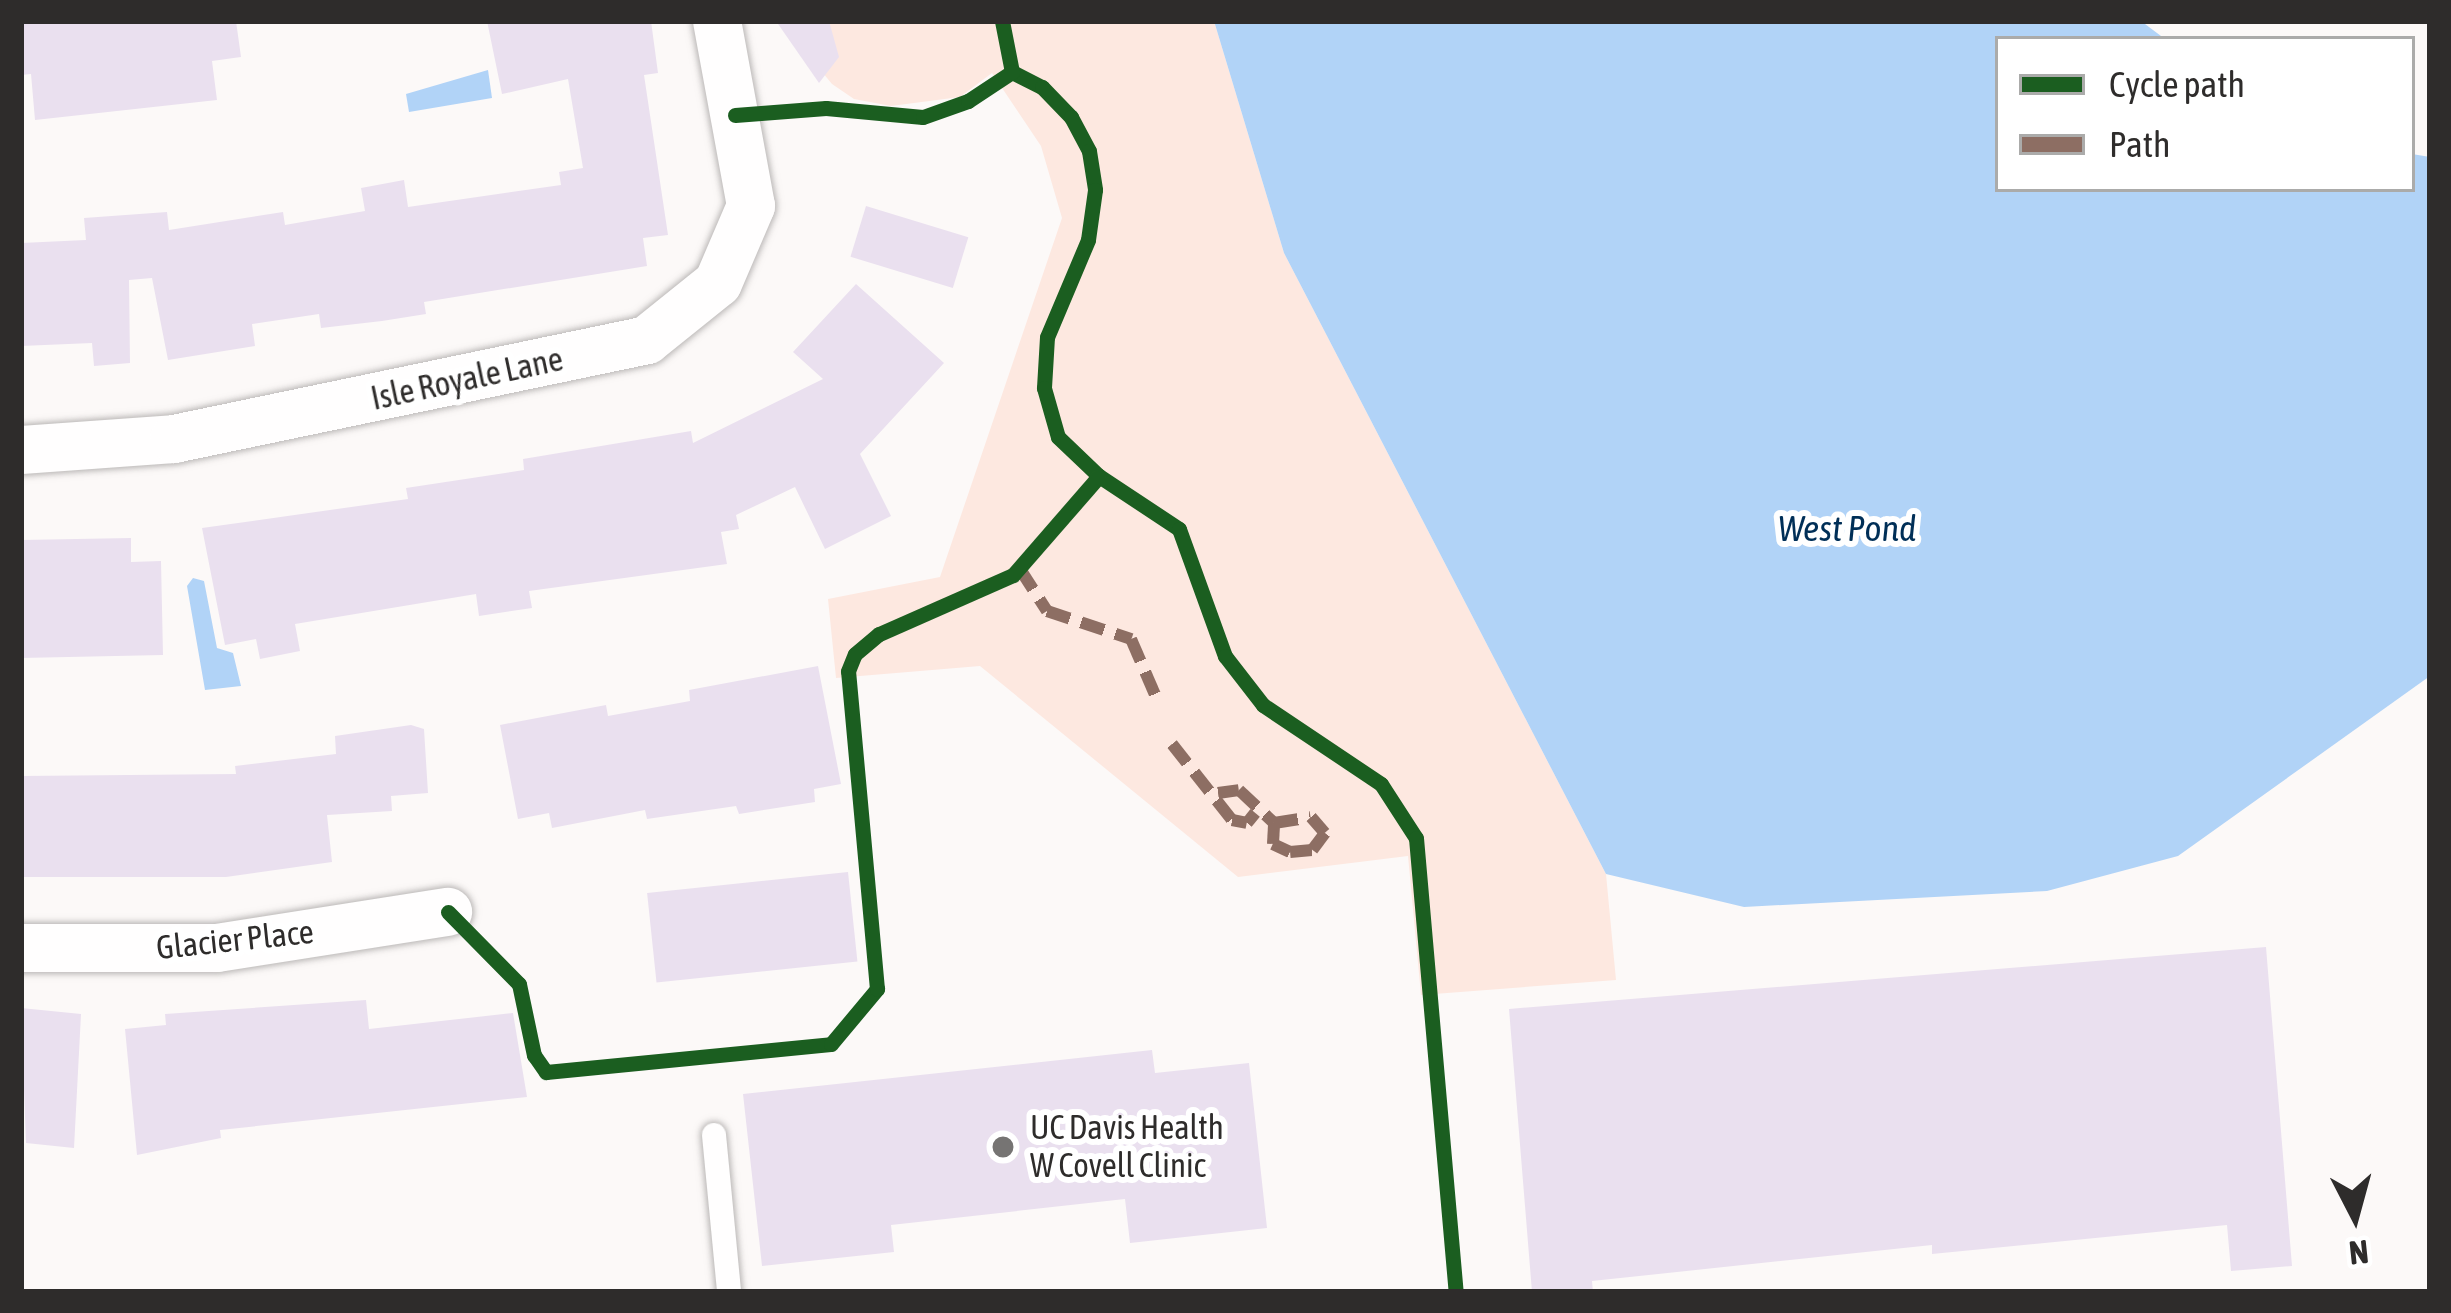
<!DOCTYPE html>
<html>
<head>
<meta charset="utf-8">
<style>
  body { margin:0 }
  #map { position:relative; width:2451px; height:1313px; overflow:hidden; background:#fcf9f8; font-family:"Asap Condensed",sans-serif }
  div>[style] { position:absolute }
  .green>* { inset:0; background:#fde8e0 }
  .water>* { inset:0; background:#b1d3f7 }
  .building>* { inset:0; background:#eae0ef; transform-origin:0 0 }
  .roads { filter:drop-shadow(0 0 3px #bcb9b8) drop-shadow(0 0 3px #bcb9b8) }
  .lane>* { height:24px; margin:-12px; padding:0 12px; transform-origin:12px; border-radius:12px; background:#fffefe }
  .street>* { height:48px; margin:-24px; padding:0 24px; transform-origin:24px; border-radius:24px; background:#fffefe }
  .quiet>* { height:12px; margin-top:-6px; transform-origin:0; background:repeating-linear-gradient(90deg,#8d6e63 0 24px,transparent 0 36px) }
  .cycleway>* { height:15px; margin:-7.5px; padding:0 7.5px; transform-origin:7.5px; border-radius:7.5px; background:#1b5e20 }
  .dots>* { width:33px; height:33px; translate:-50% -50%; box-sizing:border-box; border:6px solid #fff; border-radius:50% }
  span { translate:-50% -50%; white-space:nowrap; text-align:center; line-height:1.15; -webkit-text-stroke:12px #fff; paint-order:stroke }
  .street-label { font-size:33px; color:#2e2c2b }
  .poi-label { font-size:33px; color:#2e2c2b }
  .left { translate:0 -50%; text-align:left }
  .water-label { font-size:36px; color:#002f57; font-style:italic }
  .frame { position:absolute; inset:0; border:24px solid #2e2c2b; pointer-events:none }
  .legend { position:absolute; left:1995px; top:36px; width:420px; height:156px; box-sizing:border-box; background:#fff; border:3px solid #ababaa; margin:0; padding:15px 21px; list-style:none; font-size:36px; color:#2e2c2b }
  .legend li { display:flex; align-items:center; gap:24px; height:60px }
  .legend b { width:60px; border:3px solid #ababaa }
  .north { position:absolute; left:2295px; top:1157px; width:120px; height:120px; -webkit-text-stroke:9px #fff; paint-order:stroke; rotate:174deg; font-size:33px; font-weight:700; line-height:48px; text-align:center; color:#2e2c2b }
  .north::after { content:''; display:block; margin:auto; width:42px; height:54px; background:#2e2c2b; clip-path:polygon(50% 0,100% 100%,50% 72%,0 100%) }
</style>
</head>
<body>
<div id="map">
  <div class="green">
    <i style="clip-path:polygon(780px 21px,1214px 21px,1284px 253px,1606px 874px,1616px 980px,1421px 995px,1408px 856px,1238px 877px,980px 666px,836px 678px,828px 599px,940px 577px,1062px 218px,1041px 146px,992px 73px,960px 97px,891px 106px,854px 99px,832px 84px)"></i>
  </div>
  <div class="water">
    <i style="clip-path:polygon(1214px 21px,2141px 21px,2165px 39px,1998px 39px,1998px 189px,2412px 189px,2412px 154px,2430px 157px,2430px 676px,2178px 856px,2047px 891px,1744px 907px,1606px 874px,1284px 253px)"></i>
    <i style="clip-path:polygon(488px 70px,492px 98px,409px 112px,406px 94px)"></i>
    <i style="clip-path:polygon(193px 578px,204px 581px,217px 648px,233px 653px,241px 686px,205px 690px,187px 586px)"></i>
  </div>
  <div class="building">
    <i style="clip-path:polygon(21px 21px,236px 21px,241px 57px,212px 61px,217px 100px,35px 120px,31px 74px,21px 75px)"></i>
    <i style="clip-path:polygon(487px 21px,651px 21px,658px 73px,644px 75px,668px 235px,643px 238px,647px 266px,424px 302px,426px 314px,382px 321px,321px 328px,319px 314px,252px 324px,255px 346px,168px 360px,152px 278px,129px 280px,130px 363px,94px 366px,92px 343px,21px 346px,21px 243px,86px 240px,84px 218px,167px 212px,169px 230px,283px 212px,285px 225px,365px 211px,361px 188px,404px 180px,408px 207px,561px 185px,559px 172px,583px 168px,568px 79px,502px 94px)"></i>
    <i style="clip-path:polygon(776px 21px,829px 21px,839px 57px,819px 83px)"></i>
    <i style="left:866px;top:206px;width:107px;height:53px;rotate:17deg"></i>
    <i style="clip-path:polygon(856px 284px,944px 363px,860px 454px,891px 516px,825px 549px,795px 487px,736px 515px,739px 529px,721px 532px,727px 564px,529px 591px,532px 608px,479px 616px,476px 594px,295px 624px,300px 651px,260px 659px,256px 639px,225px 645px,202px 528px,408px 499px,406px 488px,524px 470px,523px 459px,691px 431px,693px 443px,823px 379px,793px 352px)"></i>
    <i style="clip-path:polygon(131px 538px,131px 562px,161px 561px,163px 655px,21px 658px,21px 540px)"></i>
    <i style="clip-path:polygon(818px 666px,841px 784px,814px 789px,815px 802px,739px 814px,736px 806px,647px 819px,645px 810px,552px 828px,549px 813px,518px 819px,500px 725px,606px 705px,608px 716px,690px 701px,689px 690px)"></i>
    <i style="clip-path:polygon(411px 725px,424px 729px,428px 793px,391px 796px,392px 811px,327px 815px,332px 862px,226px 877px,21px 877px,21px 776px,236px 774px,235px 766px,336px 754px,335px 736px)"></i>
    <i style="left:848px;top:872px;width:90px;height:202px;rotate:84deg"></i>
    <i style="clip-path:polygon(2266px 947px,2292px 1266px,2231px 1271px,2227px 1225px,1932px 1254px,1932px 1245px,1592px 1281px,1593px 1292px,1532px 1292px,1509px 1009px)"></i>
    <i style="clip-path:polygon(366px 1000px,369px 1029px,513px 1013px,527px 1097px,220px 1130px,221px 1138px,137px 1155px,125px 1029px,166px 1025px,165px 1014px)"></i>
    <i style="clip-path:polygon(21px 1008px,81px 1014px,74px 1148px,26px 1143px)"></i>
    <i style="clip-path:polygon(1152px 1050px,1155px 1073px,1249px 1063px,1267px 1228px,1130px 1243px,1125px 1199px,891px 1225px,894px 1252px,762px 1266px,743px 1094px)"></i>
  </div>
  <div class="roads">
    <div class="lane">
      <i style="left:714px;top:1135px;width:158px;rotate:84.5deg"></i>
    </div>
    <div class="street">
      <i style="left:21px;top:450px;width:153px;rotate:-4.1deg"></i>
      <i style="left:174px;top:439px;width:483px;rotate:-11.8deg"></i>
      <i style="left:647px;top:340px;width:91px;rotate:-38.8deg"></i>
      <i style="left:718px;top:283px;width:84px;rotate:-66.8deg"></i>
      <i style="left:751px;top:206px;width:188px;rotate:-100.4deg"></i>
      <i style="left:21px;top:948px;width:196px"></i>
      <i style="left:217px;top:948px;width:234px;rotate:-8.9deg"></i>
    </div>
  </div>
  <div class="quiet">
    <i style="left:1020px;top:569px;width:50px;rotate:57.3deg"></i>
    <i style="left:1047px;top:611px;width:89px;rotate:18.4deg"></i>
    <i style="left:1131px;top:639px;width:71px;rotate:66.7deg"></i>
    <i style="left:1172px;top:744px;width:97px;rotate:51.7deg"></i>
    <i style="left:1232px;top:820px;width:15px;rotate:11deg"></i>
    <i style="left:1247px;top:823px;width:13px;rotate:-51deg"></i>
    <i style="left:1218px;top:793px;width:21px;rotate:-8deg"></i>
    <i style="left:1239px;top:790px;width:48px;rotate:43.3deg"></i>
    <i style="left:1274px;top:823px;width:37px;rotate:-9deg"></i>
    <i style="left:1311px;top:817px;width:21px;rotate:49deg"></i>
    <i style="left:1325px;top:833px;width:21px;rotate:127deg"></i>
    <i style="left:1312px;top:850px;width:22px;rotate:175deg"></i>
    <i style="left:1290px;top:852px;width:19px;rotate:-155deg"></i>
    <i style="left:1273px;top:844px;width:21px;rotate:-87deg"></i>
  </div>
  <div class="cycleway">
    <i style="left:1002px;top:21px;width:52px;rotate:78.9deg"></i>
    <i style="left:1012px;top:72px;width:34px;rotate:27deg"></i>
    <i style="left:1042px;top:87px;width:42px;rotate:46deg"></i>
    <i style="left:1071px;top:117px;width:38px;rotate:62deg"></i>
    <i style="left:1089px;top:151px;width:39px;rotate:81deg"></i>
    <i style="left:1095px;top:190px;width:50px;rotate:98deg"></i>
    <i style="left:1088px;top:240px;width:105px;rotate:112.9deg"></i>
    <i style="left:1047px;top:337px;width:51px;rotate:93.4deg"></i>
    <i style="left:1044px;top:388px;width:51px;rotate:74.1deg"></i>
    <i style="left:1058px;top:437px;width:57px;rotate:43.6deg"></i>
    <i style="left:1099px;top:476px;width:96px;rotate:33.5deg"></i>
    <i style="left:1179px;top:529px;width:135px;rotate:70.1deg"></i>
    <i style="left:1225px;top:656px;width:62px;rotate:52.2deg"></i>
    <i style="left:1263px;top:705px;width:142px;rotate:33.8deg"></i>
    <i style="left:1381px;top:784px;width:64px;rotate:57.1deg"></i>
    <i style="left:1416px;top:838px;width:456px;rotate:85deg"></i>
    <i style="left:735px;top:115px;width:91px;rotate:-4.4deg"></i>
    <i style="left:826px;top:108px;width:97px;rotate:5.3deg"></i>
    <i style="left:923px;top:117px;width:48px;rotate:-19.6deg"></i>
    <i style="left:968px;top:101px;width:53px;rotate:-33.4deg"></i>
    <i style="left:448px;top:912px;width:101px;rotate:45.4deg"></i>
    <i style="left:519px;top:984px;width:73px;rotate:78.1deg"></i>
    <i style="left:534px;top:1055px;width:21px;rotate:55deg"></i>
    <i style="left:546px;top:1072px;width:286px;rotate:-5.6deg"></i>
    <i style="left:831px;top:1044px;width:72px;rotate:-50.1deg"></i>
    <i style="left:877px;top:989px;width:319px;rotate:-95.2deg"></i>
    <i style="left:848px;top:671px;width:18px;rotate:-68deg"></i>
    <i style="left:855px;top:654px;width:31px;rotate:-40deg"></i>
    <i style="left:879px;top:634px;width:146px;rotate:-23.8deg"></i>
    <i style="left:1013px;top:575px;width:131px;rotate:-49deg"></i>
  </div>
  <div class="dots">
    <i style="left:1003px;top:1147px;background:#767473"></i>
  </div>
  <div class="street-label">
    <span style="left:467px;top:379px;rotate:-12deg">Isle Royale Lane</span>
    <span style="left:235px;top:940px;rotate:-6deg">Glacier Place</span>
  </div>
  <div class="poi-label">
    <span class="left" style="left:1030px;top:1147px">UC Davis Health<br>W Covell Clinic</span>
  </div>
  <div class="water-label">
    <span style="left:1847px;top:529px">West Pond</span>
  </div>
  <div class="frame"></div>
  <ul class="legend">
  <li><b style="height:15px;background:#1b5e20"></b>Cycle path</li>
  <li><b style="height:15px;background:#8d6e63"></b>Path</li>
  </ul>
  <div class="north">N</div>
</div>
</body>
</html>
